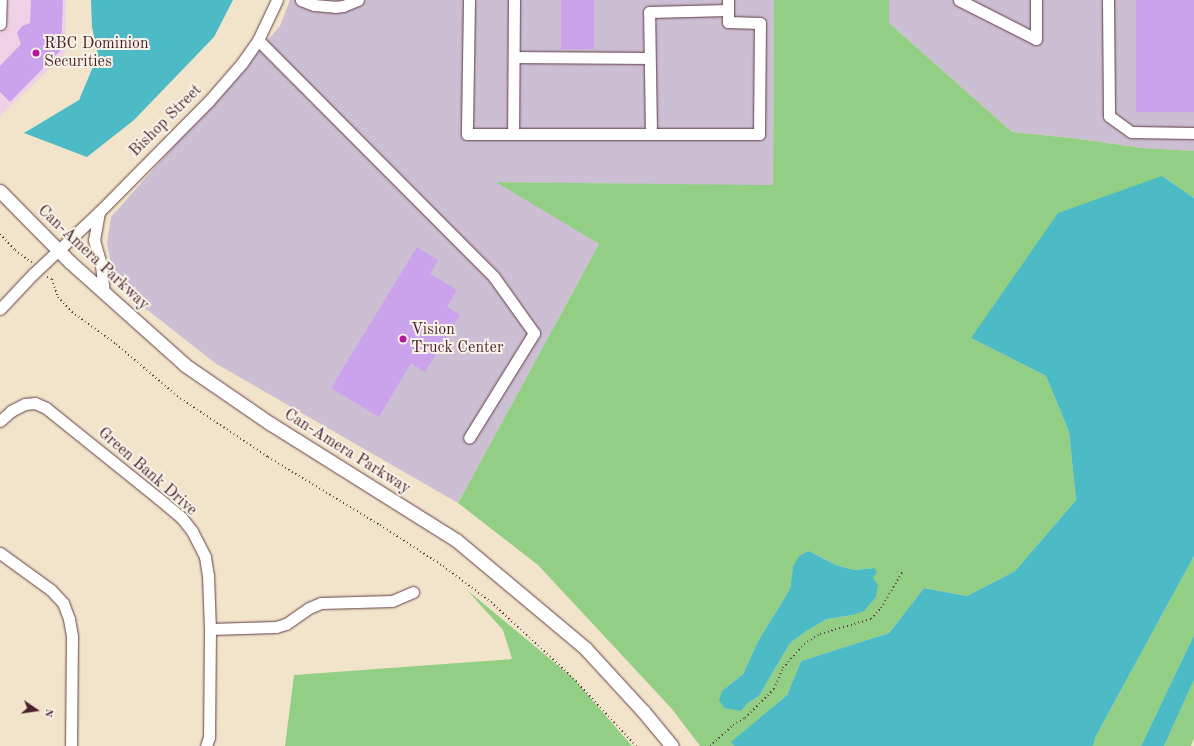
<!DOCTYPE html>
<html>
<head>
<meta charset="utf-8">
<style>
  body { margin:0 }
  #map { position:relative; width:1194px; height:746px; overflow:hidden; background:#f1e4ca; font-family:"Old Standard TT",serif }
  div>[style] { position:absolute }
  .built>* { inset:0; background:#eed0e7 }
  .industrial>* { inset:0; background:#ccbed3 }
  .green>* { inset:0; background:#92cf85 }
  .water>* { inset:0; background:#4dbbc6 }
  .building>* { inset:0; background:#caa3ec; transform-origin:0 0 }
  .path>* { height:2px; margin-top:-1px; transform-origin:0; background:repeating-linear-gradient(90deg,#633d43 0 1px,transparent 0 4px) }
  .roads { filter:drop-shadow(0 0 1px #633d43) drop-shadow(0 0 1px #633d43) }
  .minor>* { height:11px; margin:-5.5px; padding:0 5.5px; transform-origin:5.5px; border-radius:5.5px; background:#fff }
  .major>* { height:13px; margin:-6.5px; padding:0 6.5px; transform-origin:6.5px; border-radius:6.5px; background:#fff }
  .dots>* { width:11px; height:11px; translate:-50% -50%; box-sizing:border-box; border:2px solid #f7f3e8; border-radius:50% }
  span { translate:-50% -50%; white-space:nowrap; text-align:center; line-height:1.15; -webkit-text-stroke:4px #f7f3e8; paint-order:stroke }
  .poi-label { font-size:16px; color:#4a1f2b }
  .left { translate:0 -50%; text-align:left }
  .street-label { font-size:16px; color:#4a1f2b }
  .north { position:absolute; left:16px; top:690px; width:40px; height:40px; -webkit-text-stroke:3px #f7f3e8; paint-order:stroke; rotate:103deg; font-size:11px; font-weight:700; line-height:16px; text-align:center; color:#4a1f2b }
  .north::after { content:''; display:block; margin:auto; width:14px; height:18px; background:#4a1f2b; clip-path:polygon(50% 0,100% 100%,50% 72%,0 100%) }
</style>
</head>
<body>
<div id="map">
  <div class="built">
    <i style="clip-path:polygon(0 0,66px 0,65px 54px,0 116px)"></i>
  </div>
  <div class="industrial">
    <i style="clip-path:polygon(290px 0,774px 0,773px 186px,497px 182px,599px 244px,458px 503px,215px 363px,131px 297px,111px 264px,107px 243px,111px 217px,280px 26px)"></i>
    <i style="clip-path:polygon(889px 0,1194px 0,1194px 151px,1143px 148px,1072px 138px,1012px 132px,889px 23px)"></i>
  </div>
  <div class="green">
    <i style="clip-path:polygon(evenodd,774px 0,889px 0,889px 23px,1012px 132px,1072px 138px,1143px 148px,1194px 151px,1194px 198px,1162px 176px,971px 338px,1046px 376px,1069px 432px,1076px 500px,1015px 571px,967px 596px,924px 588px,889px 633px,801px 661px,787px 695px,732px 742px,734px 746px,700px 746px,672px 709px,538px 565px,458px 503px,599px 244px,496px 182px,773px 185px,774px 0,809px 551px,836px 565px,854px 570px,874px 568px,873px 578px,853px 615px,827px 619px,808px 630px,790px 643px,759px 696px,748px 703px,741px 711px,734px 709px,722px 691px,743px 674px,758px 641px,790px 589px,793px 568px,809px 551px)"></i>
    <i style="clip-path:polygon(1194px 556px,1194px 635px,1141px 746px,1093px 746px,1096px 736px)"></i>
    <i style="clip-path:polygon(467px 590px,573px 678px,632px 746px,285px 746px,294px 675px,512px 659px,503px 630px)"></i>
    <i style="clip-path:polygon(1194px 680px,1194px 738px,1191px 746px,1164px 746px)"></i>
  </div>
  <div class="water">
    <i style="clip-path:polygon(91px 0,233px 0,214px 37px,134px 120px,87px 157px,24px 133px,79px 100px,98px 55px,92px 27px)"></i>
    <i style="clip-path:polygon(1162px 176px,1194px 198px,1194px 556px,1096px 736px,1093px 746px,734px 746px,731px 742px,787px 695px,801px 661px,889px 633px,924px 588px,967px 596px,1015px 571px,1076px 500px,1069px 432px,1046px 376px,971px 338px,1058px 213px)"></i>
    <i style="clip-path:polygon(809px 551px,836px 565px,854px 570px,874px 568px,877px 572px,873px 578px,878px 585px,876px 597px,864px 611px,853px 615px,827px 619px,808px 630px,790px 643px,759px 696px,748px 703px,741px 711px,724px 708px,719px 700px,722px 691px,743px 674px,758px 641px,790px 589px,793px 567px,799px 556px)"></i>
    <i style="clip-path:polygon(1194px 635px,1194px 680px,1164px 746px,1141px 746px)"></i>
  </div>
  <div class="building">
    <i style="clip-path:polygon(31px 0,63px 0,61px 50px,10px 102px,0 92px,0 66px,21px 44px,17px 33px,22px 26px,30px 23px)"></i>
    <i style="left:561px;top:0;width:33px;height:49px"></i>
    <i style="left:1136px;top:0;width:58px;height:112px"></i>
    <i style="clip-path:polygon(417px 247px,438px 260px,430px 274px,457px 290px,447px 307px,460px 315px,425px 372px,411px 363px,379px 417px,331px 388px)"></i>
  </div>
  <div class="path">
    <i style="left:0;top:234px;width:22px;rotate:47deg"></i>
    <i style="left:15px;top:250px;width:21px;rotate:37deg"></i>
    <i style="left:80px;top:251px;width:6px;rotate:-31deg"></i>
    <i style="left:47px;top:277px;width:5px;rotate:22deg"></i>
    <i style="left:52px;top:279px;width:19px;rotate:72deg"></i>
    <i style="left:58px;top:297px;width:21px;rotate:47deg"></i>
    <i style="left:72px;top:312px;width:54px;rotate:36deg"></i>
    <i style="left:116px;top:344px;width:80px;rotate:40.4deg"></i>
    <i style="left:177px;top:396px;width:110px;rotate:33.8deg"></i>
    <i style="left:268px;top:457px;width:131px;rotate:31.3deg"></i>
    <i style="left:380px;top:525px;width:75px;rotate:33.1deg"></i>
    <i style="left:443px;top:566px;width:60px;rotate:36.9deg"></i>
    <i style="left:491px;top:602px;width:112px;rotate:42.8deg"></i>
    <i style="left:573px;top:678px;width:93px;rotate:47.2deg"></i>
    <i style="left:710px;top:746px;width:31px;rotate:-42deg"></i>
    <i style="left:733px;top:725px;width:14px;rotate:-30deg"></i>
    <i style="left:745px;top:718px;width:41px;rotate:-45deg"></i>
    <i style="left:774px;top:689px;width:23px;rotate:-67deg"></i>
    <i style="left:783px;top:668px;width:32px;rotate:-49deg"></i>
    <i style="left:804px;top:644px;width:19px;rotate:-32deg"></i>
    <i style="left:820px;top:634px;width:53px;rotate:-16.4deg"></i>
    <i style="left:871px;top:619px;width:15px;rotate:-48deg"></i>
    <i style="left:881px;top:608px;width:43px;rotate:-59.3deg"></i>
  </div>
  <div class="roads">
    <div class="minor">
      <i style="left:301px;top:0;width:14px;rotate:21deg"></i>
      <i style="left:314px;top:5px;width:21px;rotate:5deg"></i>
      <i style="left:335px;top:7px;width:8px;rotate:-7deg"></i>
      <i style="left:343px;top:6px;width:16px;rotate:-22deg"></i>
      <i style="left:469px;top:0;width:134px;rotate:90.9deg"></i>
      <i style="left:467px;top:134px;width:46px"></i>
      <i style="left:514px;top:0;width:134px;rotate:90.4deg"></i>
      <i style="left:513px;top:134px;width:246px"></i>
      <i style="left:759px;top:134px;width:111px;rotate:-89.5deg"></i>
      <i style="left:760px;top:23px;width:32px;rotate:-178deg"></i>
      <i style="left:728px;top:22px;width:12px;rotate:-90deg"></i>
      <i style="left:959px;top:0;width:86px;rotate:26.9deg"></i>
      <i style="left:1036px;top:39px;width:39px;rotate:-90deg"></i>
      <i style="left:1108px;top:0;width:116px;rotate:89.5deg"></i>
      <i style="left:1109px;top:116px;width:27px;rotate:36deg"></i>
      <i style="left:1131px;top:132px;width:63px;rotate:0.9deg"></i>
      <i style="left:0;top:24px;width:24px;rotate:-88deg"></i>
      <i style="left:258px;top:40px;width:334px;rotate:45.1deg"></i>
      <i style="left:494px;top:277px;width:69px;rotate:54.5deg"></i>
      <i style="left:534px;top:333px;width:123px;rotate:121.8deg"></i>
      <i style="left:514px;top:57px;width:135px;rotate:0.4deg"></i>
      <i style="left:651px;top:133px;width:121px;rotate:-90.9deg"></i>
      <i style="left:649px;top:12px;width:79px;rotate:-1.5deg"></i>
      <i style="left:728px;top:10px;width:10px;rotate:-90deg"></i>
      <i style="left:99px;top:212px;width:28px;rotate:100deg"></i>
      <i style="left:94px;top:240px;width:26px;rotate:74deg"></i>
      <i style="left:101px;top:265px;width:27px;rotate:84deg"></i>
      <i style="left:0;top:309px;width:48px;rotate:-46.7deg"></i>
      <i style="left:33px;top:274px;width:91px;rotate:-43.2deg"></i>
      <i style="left:99px;top:212px;width:155px;rotate:-45.3deg"></i>
      <i style="left:208px;top:102px;width:52px;rotate:-48.9deg"></i>
      <i style="left:242px;top:63px;width:28px;rotate:-55deg"></i>
      <i style="left:258px;top:40px;width:44px;rotate:-64.6deg"></i>
      <i style="left:0;top:421px;width:15px;rotate:-42deg"></i>
      <i style="left:11px;top:411px;width:16px;rotate:-27deg"></i>
      <i style="left:25px;top:404px;width:10px;rotate:-6deg"></i>
      <i style="left:35px;top:403px;width:12px;rotate:24deg"></i>
      <i style="left:46px;top:408px;width:144px;rotate:38.8deg"></i>
      <i style="left:158px;top:498px;width:30px;rotate:40deg"></i>
      <i style="left:181px;top:517px;width:18px;rotate:52deg"></i>
      <i style="left:192px;top:531px;width:29px;rotate:63deg"></i>
      <i style="left:205px;top:557px;width:18px;rotate:81deg"></i>
      <i style="left:208px;top:575px;width:54px;rotate:87.9deg"></i>
      <i style="left:210px;top:629px;width:108px;rotate:90.5deg"></i>
      <i style="left:209px;top:737px;width:9px;rotate:108deg"></i>
      <i style="left:0;top:553px;width:63px;rotate:36deg"></i>
      <i style="left:51px;top:590px;width:18px;rotate:47deg"></i>
      <i style="left:63px;top:603px;width:17px;rotate:69deg"></i>
      <i style="left:69px;top:619px;width:17px;rotate:80deg"></i>
      <i style="left:72px;top:636px;width:110px;rotate:90.5deg"></i>
      <i style="left:210px;top:629px;width:66px;rotate:-1.7deg"></i>
      <i style="left:276px;top:627px;width:10px;rotate:-17deg"></i>
      <i style="left:286px;top:624px;width:28px;rotate:-35deg"></i>
      <i style="left:309px;top:608px;width:13px;rotate:-23deg"></i>
      <i style="left:321px;top:603px;width:71px;rotate:-1.6deg"></i>
      <i style="left:392px;top:601px;width:23px;rotate:-23deg"></i>
    </div>
    <div class="major">
      <i style="left:0;top:191px;width:100px;rotate:45.4deg"></i>
      <i style="left:70px;top:262px;width:154px;rotate:41.8deg"></i>
      <i style="left:185px;top:365px;width:104px;rotate:34.5deg"></i>
      <i style="left:271px;top:424px;width:218px;rotate:32.1deg"></i>
      <i style="left:456px;top:540px;width:168px;rotate:39.9deg"></i>
      <i style="left:585px;top:648px;width:86px;rotate:47.4deg"></i>
      <i style="left:643px;top:711px;width:45px;rotate:50.4deg"></i>
    </div>
  </div>
  <div class="dots">
    <i style="left:36px;top:53px;background:#b5179e"></i>
    <i style="left:403px;top:339px;background:#b5179e"></i>
  </div>
  <div class="poi-label">
    <span class="left" style="left:44px;top:53px">RBC Dominion<br>Securities</span>
    <span class="left" style="left:411px;top:339px">Vision<br>Truck Center</span>
  </div>
  <div class="street-label">
    <span style="left:166px;top:121px;rotate:-45deg">Bishop Street</span>
    <span style="left:93px;top:258px;rotate:43deg">Can-Amera Parkway</span>
    <span style="left:347px;top:452px;rotate:32deg">Can-Amera Parkway</span>
    <span style="left:147px;top:472px;rotate:41deg">Green Bank Drive</span>
  </div>
  <div class="north">N</div>
</div>
</body>
</html>
